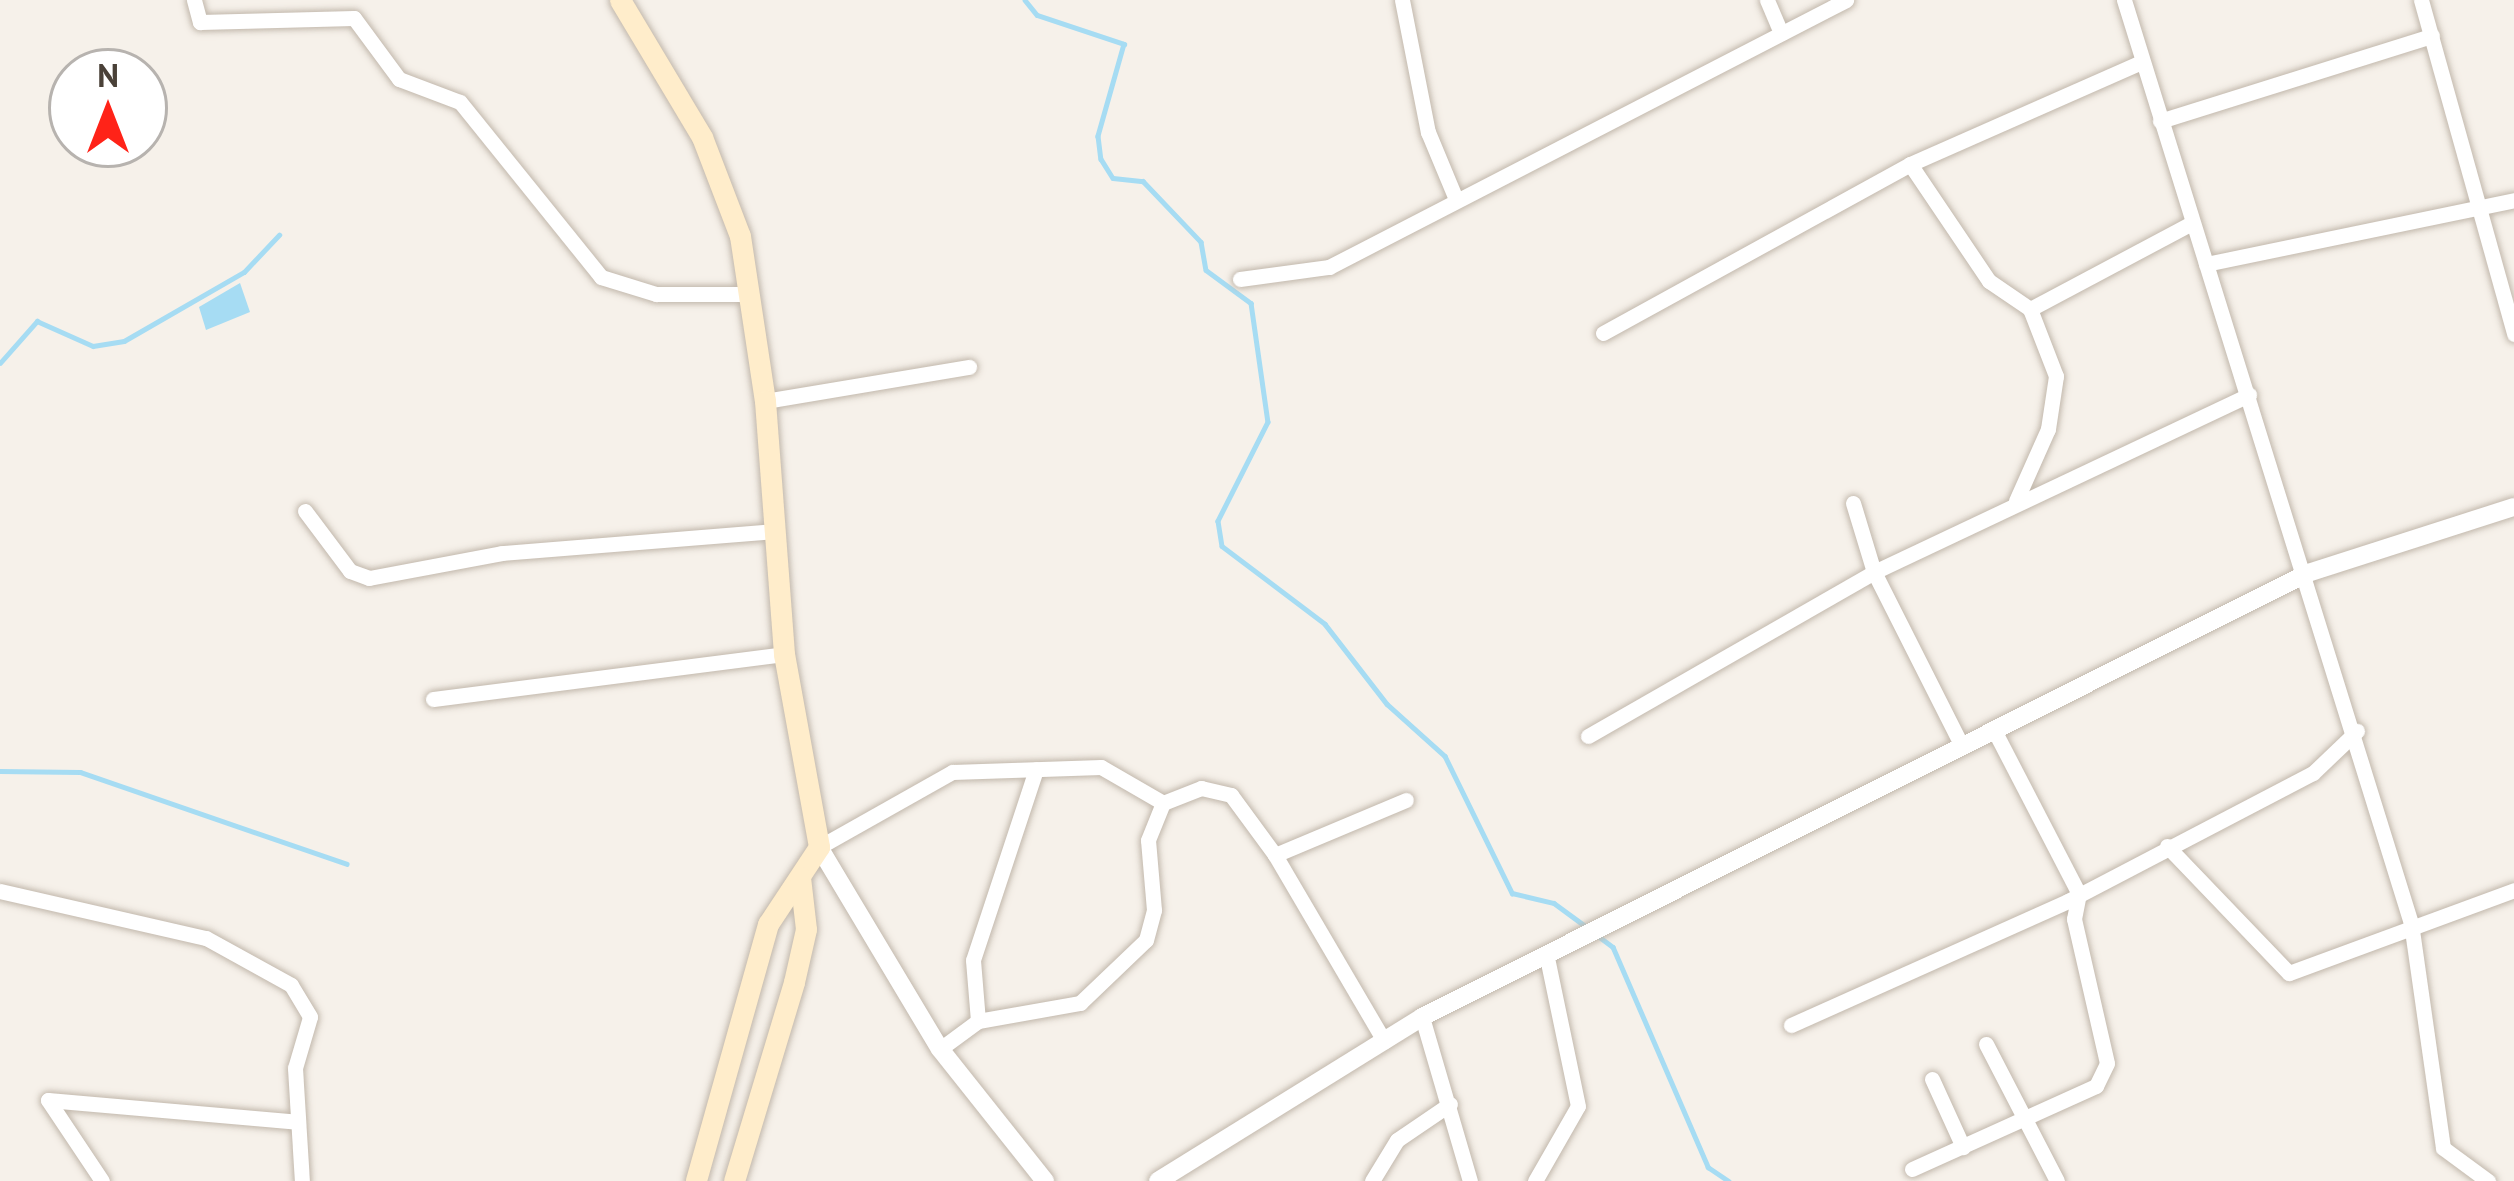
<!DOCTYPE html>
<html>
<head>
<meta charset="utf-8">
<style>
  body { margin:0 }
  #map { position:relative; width:2514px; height:1181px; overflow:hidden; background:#f6f1ea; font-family:"PT Sans",sans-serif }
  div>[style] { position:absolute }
  .water>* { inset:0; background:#a6dcf3 }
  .stream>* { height:4.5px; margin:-2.25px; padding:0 2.25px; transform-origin:2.25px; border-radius:2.25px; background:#a6dcf3 }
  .roads { filter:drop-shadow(0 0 3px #c2b8ac) drop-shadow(0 0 3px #c2b8ac) }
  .minor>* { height:15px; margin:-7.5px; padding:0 7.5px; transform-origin:7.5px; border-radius:7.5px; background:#fff }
  .tertiary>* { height:18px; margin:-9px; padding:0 9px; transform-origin:9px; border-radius:9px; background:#fff }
  .secondary>* { height:21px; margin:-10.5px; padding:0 10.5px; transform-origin:10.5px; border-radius:10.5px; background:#ffedcb }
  span { translate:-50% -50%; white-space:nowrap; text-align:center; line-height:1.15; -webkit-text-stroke:9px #fff; paint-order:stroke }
  .north { position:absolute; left:48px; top:48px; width:120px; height:120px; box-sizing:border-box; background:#fff; border:3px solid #b7b3af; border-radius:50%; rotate:0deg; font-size:33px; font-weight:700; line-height:48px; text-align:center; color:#4a4138 }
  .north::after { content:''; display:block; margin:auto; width:42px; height:54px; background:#ff2318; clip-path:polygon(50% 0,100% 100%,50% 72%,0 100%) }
</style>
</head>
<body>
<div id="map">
  <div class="water">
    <i style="clip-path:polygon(240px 283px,250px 312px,206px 330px,199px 307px)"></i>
  </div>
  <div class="stream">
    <i style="left:1025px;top:0;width:19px;rotate:51deg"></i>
    <i style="left:1037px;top:15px;width:92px;rotate:18.4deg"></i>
    <i style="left:1124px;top:44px;width:96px;rotate:105.8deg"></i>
    <i style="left:1098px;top:136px;width:23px;rotate:83deg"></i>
    <i style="left:1101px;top:159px;width:22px;rotate:58deg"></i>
    <i style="left:1113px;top:178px;width:30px;rotate:6deg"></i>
    <i style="left:1143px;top:181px;width:84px;rotate:46.4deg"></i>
    <i style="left:1201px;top:242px;width:28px;rotate:80deg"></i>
    <i style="left:1206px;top:270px;width:56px;rotate:36.3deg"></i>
    <i style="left:1251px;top:303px;width:120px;rotate:81.9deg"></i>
    <i style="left:1268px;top:422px;width:111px;rotate:116.8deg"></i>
    <i style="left:1218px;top:521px;width:25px;rotate:81deg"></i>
    <i style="left:1222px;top:546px;width:129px;rotate:37.1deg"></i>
    <i style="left:1325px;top:624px;width:101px;rotate:52.2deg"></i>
    <i style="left:1387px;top:704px;width:78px;rotate:41.9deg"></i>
    <i style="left:1445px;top:756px;width:153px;rotate:63.9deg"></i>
    <i style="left:1512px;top:893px;width:43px;rotate:13.4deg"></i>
    <i style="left:1554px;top:903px;width:42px;rotate:36.3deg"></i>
    <i style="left:0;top:363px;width:56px;rotate:-48.6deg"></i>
    <i style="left:37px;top:321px;width:61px;rotate:24.1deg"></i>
    <i style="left:93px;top:346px;width:31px;rotate:-9deg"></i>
    <i style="left:124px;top:341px;width:138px;rotate:-29.9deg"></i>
    <i style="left:244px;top:272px;width:51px;rotate:-46.6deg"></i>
    <i style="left:0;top:771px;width:80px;rotate:0.7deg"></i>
    <i style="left:80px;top:772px;width:282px;rotate:19deg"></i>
    <i style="left:1597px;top:935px;width:20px;rotate:37deg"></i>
    <i style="left:1613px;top:947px;width:240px;rotate:66.6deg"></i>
    <i style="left:1708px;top:1167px;width:25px;rotate:34deg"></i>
  </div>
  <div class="roads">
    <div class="minor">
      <i style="left:194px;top:0;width:23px;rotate:75deg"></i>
      <i style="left:200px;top:22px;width:154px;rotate:-1.5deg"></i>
      <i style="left:354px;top:18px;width:76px;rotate:53.6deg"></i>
      <i style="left:399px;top:79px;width:65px;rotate:20.7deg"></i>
      <i style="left:460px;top:102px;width:225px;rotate:51.1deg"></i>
      <i style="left:601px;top:277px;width:58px;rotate:17.2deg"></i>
      <i style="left:656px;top:294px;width:95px"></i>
      <i style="left:1402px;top:0;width:135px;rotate:78.9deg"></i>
      <i style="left:1428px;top:132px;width:70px;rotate:67.4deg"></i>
      <i style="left:1767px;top:0;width:36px;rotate:67deg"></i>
      <i style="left:2124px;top:0;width:967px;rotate:72.73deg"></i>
      <i style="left:2411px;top:923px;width:227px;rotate:81.9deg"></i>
      <i style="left:2443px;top:1148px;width:56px;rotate:36.3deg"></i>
      <i style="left:2421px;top:0;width:347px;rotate:74.4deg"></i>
      <i style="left:2160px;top:121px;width:285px;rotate:-17.4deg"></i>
      <i style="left:1910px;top:164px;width:141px;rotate:56deg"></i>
      <i style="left:1989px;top:281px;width:50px;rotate:34.3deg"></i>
      <i style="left:2030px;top:309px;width:72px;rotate:68.8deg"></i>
      <i style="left:2056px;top:376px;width:54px;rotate:98.6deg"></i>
      <i style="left:2048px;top:429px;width:79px;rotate:114deg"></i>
      <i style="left:2206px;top:264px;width:315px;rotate:-11.7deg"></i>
      <i style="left:1240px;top:279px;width:90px;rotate:-7.7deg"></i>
      <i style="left:1329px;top:267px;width:582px;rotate:-27.31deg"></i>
      <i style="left:2030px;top:309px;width:183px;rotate:-28deg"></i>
      <i style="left:1603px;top:333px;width:350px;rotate:-28.8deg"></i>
      <i style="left:1910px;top:164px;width:250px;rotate:-23.8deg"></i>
      <i style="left:765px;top:401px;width:207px;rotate:-9.5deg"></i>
      <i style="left:1853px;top:503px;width:72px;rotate:73.1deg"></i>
      <i style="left:1874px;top:572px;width:195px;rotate:63.2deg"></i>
      <i style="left:305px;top:511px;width:75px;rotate:53.1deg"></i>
      <i style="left:350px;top:571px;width:20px;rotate:20deg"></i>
      <i style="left:369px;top:578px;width:135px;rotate:-10.6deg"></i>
      <i style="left:502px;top:553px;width:273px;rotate:-4.6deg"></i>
      <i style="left:433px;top:699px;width:354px;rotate:-7.3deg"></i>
      <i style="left:1588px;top:736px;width:330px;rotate:-29.8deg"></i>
      <i style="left:1874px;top:572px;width:415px;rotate:-25.3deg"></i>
      <i style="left:2167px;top:846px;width:176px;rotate:46.2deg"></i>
      <i style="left:2289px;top:973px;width:240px;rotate:-20.2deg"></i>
      <i style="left:819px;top:847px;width:153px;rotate:-29.4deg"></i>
      <i style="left:952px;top:772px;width:149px;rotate:-1.9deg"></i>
      <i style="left:1101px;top:767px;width:72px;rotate:30.1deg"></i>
      <i style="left:1275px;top:855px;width:142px;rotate:-22.8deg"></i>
      <i style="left:0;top:891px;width:211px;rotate:12.9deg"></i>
      <i style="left:206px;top:938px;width:97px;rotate:28.9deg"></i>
      <i style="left:291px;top:985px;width:37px;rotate:59deg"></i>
      <i style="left:310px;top:1017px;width:53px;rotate:106.4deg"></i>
      <i style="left:295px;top:1068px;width:113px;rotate:86.5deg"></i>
      <i style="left:1422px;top:1017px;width:171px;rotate:73.7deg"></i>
      <i style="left:978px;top:1021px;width:61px;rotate:-94.7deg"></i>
      <i style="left:973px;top:960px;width:201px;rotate:-71.7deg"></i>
      <i style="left:1791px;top:1025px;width:303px;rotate:-24.1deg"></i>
      <i style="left:2068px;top:901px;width:276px;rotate:-27.6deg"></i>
      <i style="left:2313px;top:773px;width:61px;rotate:-43.7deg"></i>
      <i style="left:1986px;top:1044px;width:154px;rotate:62.6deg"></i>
      <i style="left:940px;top:1049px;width:47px;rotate:-36.4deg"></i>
      <i style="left:978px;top:1021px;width:104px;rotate:-10deg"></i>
      <i style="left:1080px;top:1003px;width:91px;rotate:-43.7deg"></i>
      <i style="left:1146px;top:940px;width:31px;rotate:-75deg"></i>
      <i style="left:1154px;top:910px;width:70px;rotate:-94.9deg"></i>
      <i style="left:1148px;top:840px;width:40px;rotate:-68deg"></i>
      <i style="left:1163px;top:803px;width:41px;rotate:-21.5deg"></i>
      <i style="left:1201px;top:788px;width:31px;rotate:13deg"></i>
      <i style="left:1231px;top:795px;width:74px;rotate:53.7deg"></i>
      <i style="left:1275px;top:855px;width:216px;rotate:59.6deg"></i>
      <i style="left:1932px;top:1079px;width:75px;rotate:65.5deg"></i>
      <i style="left:48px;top:1100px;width:250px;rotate:5deg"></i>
      <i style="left:48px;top:1100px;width:97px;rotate:56.3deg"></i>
      <i style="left:1912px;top:1169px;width:202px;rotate:-24.3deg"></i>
      <i style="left:2096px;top:1086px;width:25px;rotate:-64deg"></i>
      <i style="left:2107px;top:1063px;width:148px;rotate:-102.9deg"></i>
      <i style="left:2074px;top:919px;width:25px;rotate:-79deg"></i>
      <i style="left:2079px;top:894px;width:185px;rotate:-117.4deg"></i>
      <i style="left:1372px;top:1181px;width:48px;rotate:-58.6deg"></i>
      <i style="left:1397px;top:1140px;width:64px;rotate:-34.2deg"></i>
      <i style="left:1535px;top:1181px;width:86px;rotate:-60.2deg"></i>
      <i style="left:1578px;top:1106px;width:156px;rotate:-101.8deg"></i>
    </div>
    <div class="tertiary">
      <i style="left:819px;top:847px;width:235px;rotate:59.1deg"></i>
      <i style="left:940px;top:1049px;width:169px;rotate:51.5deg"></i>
      <i style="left:1158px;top:1181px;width:311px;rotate:-31.8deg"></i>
      <i style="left:1422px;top:1017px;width:991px;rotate:-26.62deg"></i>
      <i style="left:2308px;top:573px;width:216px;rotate:-17.8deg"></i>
    </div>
    <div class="secondary">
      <i style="left:620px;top:0;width:160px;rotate:59.1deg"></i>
      <i style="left:702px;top:137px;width:106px;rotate:69deg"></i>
      <i style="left:740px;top:236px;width:167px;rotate:81.4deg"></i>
      <i style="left:765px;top:401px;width:254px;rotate:85.7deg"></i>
      <i style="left:784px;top:654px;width:196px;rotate:79.7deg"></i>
      <i style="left:819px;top:847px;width:92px;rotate:123.5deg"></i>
      <i style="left:768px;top:924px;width:267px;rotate:105.7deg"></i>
      <i style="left:734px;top:1181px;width:208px;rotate:-73.2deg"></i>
      <i style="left:794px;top:982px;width:54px;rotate:-77.2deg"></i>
      <i style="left:806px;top:929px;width:52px;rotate:-96.6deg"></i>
    </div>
  </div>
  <div class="north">N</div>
</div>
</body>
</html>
